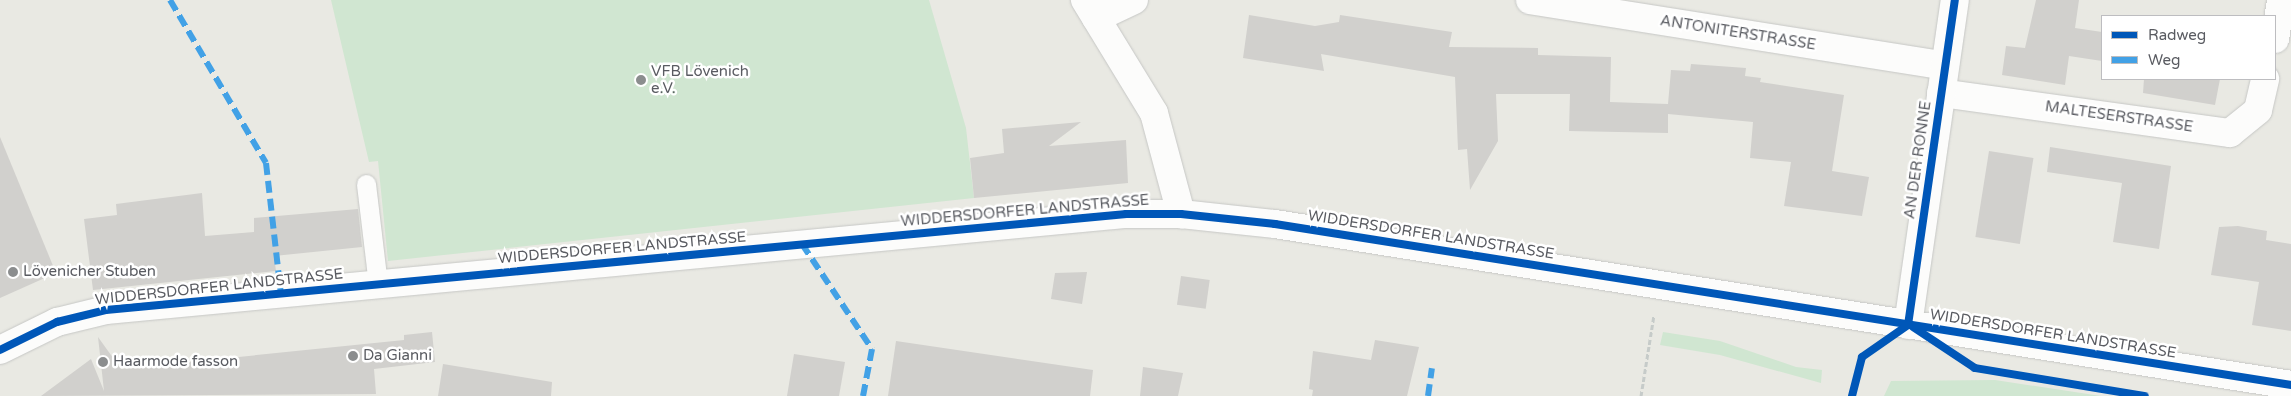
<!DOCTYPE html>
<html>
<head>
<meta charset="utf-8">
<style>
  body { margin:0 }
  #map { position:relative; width:2291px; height:396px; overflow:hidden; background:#e9e9e3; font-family:"Varela Round",sans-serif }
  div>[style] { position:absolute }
  .green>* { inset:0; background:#d0e6d1 }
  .building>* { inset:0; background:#d1d0cd; transform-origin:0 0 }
  .path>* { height:3px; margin-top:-1.5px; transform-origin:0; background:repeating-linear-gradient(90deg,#c6cbc9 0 5px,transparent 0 7.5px) }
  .roads { filter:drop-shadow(0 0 1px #c6c7c5) drop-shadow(0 0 1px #c6c7c5) }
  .lane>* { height:19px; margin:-9.5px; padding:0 9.5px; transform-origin:9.5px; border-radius:9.5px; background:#fcfcfb }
  .street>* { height:28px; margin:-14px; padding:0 14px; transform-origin:14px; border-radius:14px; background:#fcfcfb }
  .secondary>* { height:28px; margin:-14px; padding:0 14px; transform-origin:14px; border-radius:14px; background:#fcfcfb }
  .quiet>* { height:6px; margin-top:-3px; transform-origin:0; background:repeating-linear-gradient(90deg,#42a1e6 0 12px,transparent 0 18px) }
  .cycleway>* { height:8px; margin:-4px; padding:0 4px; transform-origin:4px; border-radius:4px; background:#0057b8 }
  .dots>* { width:14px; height:14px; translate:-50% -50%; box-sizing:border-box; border:2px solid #fff; border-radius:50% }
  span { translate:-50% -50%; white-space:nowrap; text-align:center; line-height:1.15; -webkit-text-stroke:5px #fff; paint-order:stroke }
  .street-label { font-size:15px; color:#595b61 }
  .poi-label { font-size:15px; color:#595b61 }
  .left { translate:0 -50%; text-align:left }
  .legend { position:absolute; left:2101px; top:15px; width:175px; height:65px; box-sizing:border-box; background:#fff; border:1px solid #bdbdc0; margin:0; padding:6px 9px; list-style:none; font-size:15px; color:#595b61 }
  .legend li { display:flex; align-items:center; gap:10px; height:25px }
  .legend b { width:25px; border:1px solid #bdbdc0 }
</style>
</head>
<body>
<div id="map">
  <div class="green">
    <i style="clip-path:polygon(331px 0,929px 0,966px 128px,974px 198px,388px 261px,378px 161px,369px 162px)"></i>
    <i style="clip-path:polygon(1663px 332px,1720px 341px,1796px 367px,1822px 370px,1821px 383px,1720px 355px,1660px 345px)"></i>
    <i style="clip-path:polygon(1995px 380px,2101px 396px,1884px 396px,1891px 381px)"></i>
  </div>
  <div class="building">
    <i style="clip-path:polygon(2036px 0,2079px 0,2075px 28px,2102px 32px,2102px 61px,2069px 56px,2065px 85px,2002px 75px,2006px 46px,2025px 48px)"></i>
    <i style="clip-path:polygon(1249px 15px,1315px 26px,1339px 22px,1340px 15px,1452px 32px,1449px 47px,1538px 48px,1538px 55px,1611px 57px,1610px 102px,1668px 104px,1671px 70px,1690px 71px,1691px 64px,1746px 68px,1745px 76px,1761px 78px,1760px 82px,1844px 95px,1832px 171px,1869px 177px,1862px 216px,1784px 206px,1791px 162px,1750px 158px,1753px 122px,1668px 114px,1668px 133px,1569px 131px,1570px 94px,1496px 94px,1498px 141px,1470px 190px,1467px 149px,1458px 150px,1455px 77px,1321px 54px,1324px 71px,1243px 58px)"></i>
    <i style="clip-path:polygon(2144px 79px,2220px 79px,2215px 105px,2143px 93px)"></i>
    <i style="clip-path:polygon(1081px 122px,1049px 146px,1126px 140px,1128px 183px,974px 198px,970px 158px,1004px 153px,1002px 129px)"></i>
    <i style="clip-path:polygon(0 137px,56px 273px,0 298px)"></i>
    <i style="clip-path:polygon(2050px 147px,2171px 166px,2159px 249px,2113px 242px,2122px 183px,2047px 172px)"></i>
    <i style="left:1989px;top:151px;width:45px;height:87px;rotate:9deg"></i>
    <i style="clip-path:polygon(202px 193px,205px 236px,254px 232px,254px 218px,358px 209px,362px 247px,274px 256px,276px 271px,93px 290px,84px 219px,117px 215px,116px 204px)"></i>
    <i style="clip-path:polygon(2238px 226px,2267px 231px,2266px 240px,2291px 244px,2291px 331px,2252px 325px,2259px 282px,2211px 275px,2219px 227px)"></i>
    <i style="clip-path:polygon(1087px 272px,1082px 304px,1051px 299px,1055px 273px)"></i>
    <i style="left:1181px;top:276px;width:29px;height:29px;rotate:8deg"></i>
    <i style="clip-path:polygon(432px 332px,435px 362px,374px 369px,376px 394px,41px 396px,91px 359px,104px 391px,98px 337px,121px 369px,404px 340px,404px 335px)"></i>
    <i style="clip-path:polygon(1375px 340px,1419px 347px,1407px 396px,1312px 396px,1313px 390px,1309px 389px,1313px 351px,1371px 360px)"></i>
    <i style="clip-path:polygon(896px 341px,1093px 370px,1090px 396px,888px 396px)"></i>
    <i style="clip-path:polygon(794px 354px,845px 362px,839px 396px,787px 396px)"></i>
    <i style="clip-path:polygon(443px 364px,552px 382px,551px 396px,438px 396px)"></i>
    <i style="clip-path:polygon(1143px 367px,1183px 373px,1178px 396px,1140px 396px)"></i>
  </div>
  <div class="path">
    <i style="left:1641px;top:396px;width:82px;rotate:-80.9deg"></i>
  </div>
  <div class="roads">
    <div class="lane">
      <i style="left:366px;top:184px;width:101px;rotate:83.2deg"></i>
    </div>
    <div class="street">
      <i style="left:1085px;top:0;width:132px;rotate:58.6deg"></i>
      <i style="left:1154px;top:113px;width:105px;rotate:75deg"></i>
      <i style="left:1530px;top:0;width:420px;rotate:9deg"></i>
      <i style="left:1096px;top:18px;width:42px;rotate:-25.3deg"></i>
      <i style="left:2275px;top:39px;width:39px;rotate:-81deg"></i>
      <i style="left:1941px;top:93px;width:292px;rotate:7.9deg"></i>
      <i style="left:2230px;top:133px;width:36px;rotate:-39deg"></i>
      <i style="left:2258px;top:110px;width:32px;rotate:-77deg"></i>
      <i style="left:1908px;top:325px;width:328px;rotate:-81.8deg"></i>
    </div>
    <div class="secondary">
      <i style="left:0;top:350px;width:64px;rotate:-26.2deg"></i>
      <i style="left:57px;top:322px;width:50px;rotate:-13.8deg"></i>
      <i style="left:106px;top:310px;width:1025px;rotate:-5.38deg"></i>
      <i style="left:1126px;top:214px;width:55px"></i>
      <i style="left:1181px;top:214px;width:95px;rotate:6.1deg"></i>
      <i style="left:1275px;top:224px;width:1029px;rotate:9deg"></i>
    </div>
  </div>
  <div class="quiet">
    <i style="left:170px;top:0;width:189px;rotate:59.5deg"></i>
    <i style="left:266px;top:163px;width:132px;rotate:83.5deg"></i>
    <i style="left:802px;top:244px;width:126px;rotate:56.3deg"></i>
    <i style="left:872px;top:349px;width:48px;rotate:100.8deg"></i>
    <i style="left:1428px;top:396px;width:28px;rotate:-82deg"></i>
  </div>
  <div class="cycleway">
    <i style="left:1908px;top:325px;width:328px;rotate:-81.8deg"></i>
    <i style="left:1913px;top:327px;width:74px;rotate:33.5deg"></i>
    <i style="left:1975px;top:368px;width:172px;rotate:9.4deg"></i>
    <i style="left:0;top:350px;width:64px;rotate:-26.2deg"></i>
    <i style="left:57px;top:322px;width:50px;rotate:-13.8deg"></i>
    <i style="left:106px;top:310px;width:1025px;rotate:-5.38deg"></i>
    <i style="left:1126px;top:214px;width:55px"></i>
    <i style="left:1181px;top:214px;width:95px;rotate:6.1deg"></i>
    <i style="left:1275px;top:224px;width:1029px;rotate:9deg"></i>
    <i style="left:1852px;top:396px;width:40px;rotate:-75.6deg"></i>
    <i style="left:1862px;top:357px;width:56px;rotate:-34.8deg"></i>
  </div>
  <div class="dots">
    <i style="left:641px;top:80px;background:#8b8d8e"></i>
    <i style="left:13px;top:272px;background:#8b8d8e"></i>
    <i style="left:353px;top:356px;background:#8b8d8e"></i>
    <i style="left:103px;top:362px;background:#8b8d8e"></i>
  </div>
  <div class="street-label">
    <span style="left:1738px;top:33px;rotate:9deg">ANTONITERSTRASSE</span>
    <span style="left:2119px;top:117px;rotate:8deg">MALTESERSTRASSE</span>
    <span style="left:1918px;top:160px;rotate:-82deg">AN DER RONNE</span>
    <span style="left:1025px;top:211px;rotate:-5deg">WIDDERSDORFER LANDSTRASSE</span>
    <span style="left:1431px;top:235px;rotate:9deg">WIDDERSDORFER LANDSTRASSE</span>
    <span style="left:622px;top:248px;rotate:-5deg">WIDDERSDORFER LANDSTRASSE</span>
    <span style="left:219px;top:287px;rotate:-6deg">WIDDERSDORFER LANDSTRASSE</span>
    <span style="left:2053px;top:334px;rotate:9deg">WIDDERSDORFER LANDSTRASSE</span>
  </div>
  <div class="poi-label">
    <span class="left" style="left:651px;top:80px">VFB Lövenich<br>e.V.</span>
    <span class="left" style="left:23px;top:272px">Lövenicher Stuben</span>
    <span class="left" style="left:363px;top:356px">Da Gianni</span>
    <span class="left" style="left:113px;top:362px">Haarmode fasson</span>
  </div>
  <ul class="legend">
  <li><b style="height:6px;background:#0057b8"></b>Radweg</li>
  <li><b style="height:6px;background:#42a1e6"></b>Weg</li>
  </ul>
</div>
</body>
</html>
